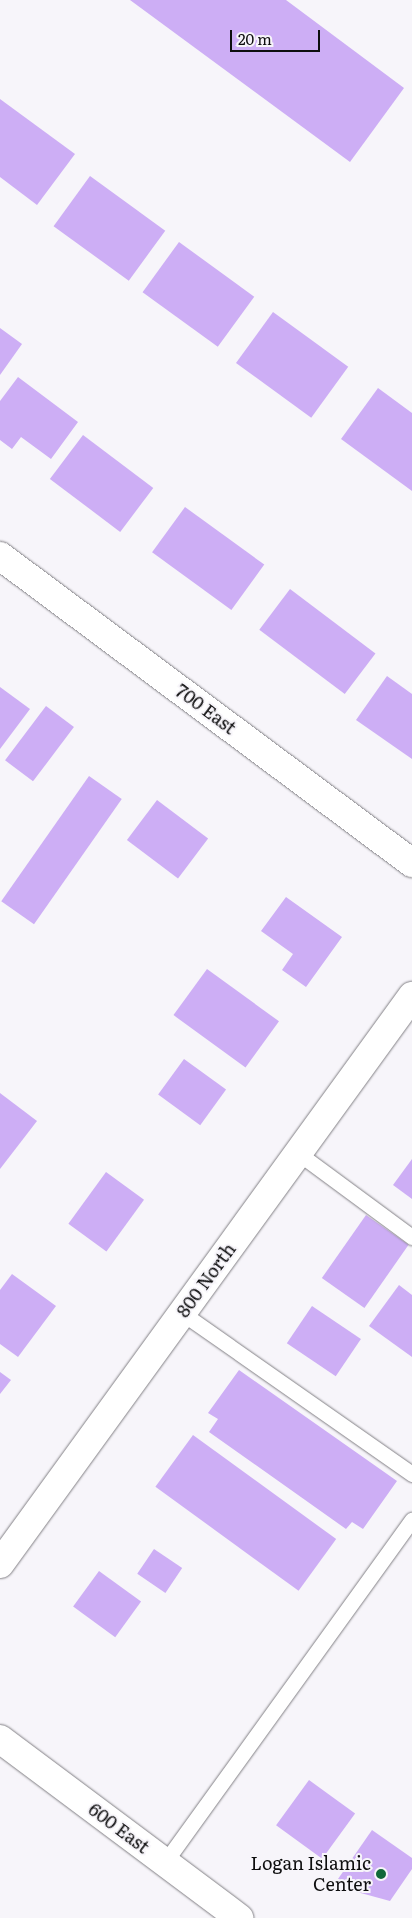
<!DOCTYPE html>
<html>
<head>
<meta charset="utf-8">
<style>
  body { margin:0 }
  #map { position:relative; width:412px; height:1918px; overflow:hidden; background:#f7f5fa; font-family:Literata,serif }
  div>[style] { position:absolute }
  .building>* { inset:0; background:#cdaef5; transform-origin:0 0 }
  .roads { filter:drop-shadow(0 0 1px #828085) drop-shadow(0 0 1px #828085) }
  .service>* { height:15px; margin:-7.5px; padding:0 7.5px; transform-origin:7.5px; border-radius:7.5px; background:#fff }
  .minor>* { height:28px; margin:-14px; padding:0 14px; transform-origin:14px; border-radius:14px; background:#fff }
  .tertiary>* { height:28px; margin:-14px; padding:0 14px; transform-origin:14px; border-radius:14px; background:#fff }
  .dots>* { width:14px; height:14px; translate:-50% -50%; box-sizing:border-box; border:2px solid #f7f5fa; border-radius:50% }
  span { translate:-50% -50%; white-space:nowrap; text-align:center; line-height:1.15; -webkit-text-stroke:4px #f7f5fa; paint-order:stroke }
  .street-label { font-size:18px; color:#0e0e0f }
  .poi-label { font-size:18px; color:#0e0e0f }
  .right { translate:-100% -50%; text-align:right }
  .scale { position:absolute; left:230px; top:30px; width:90px; height:22px; box-sizing:border-box; border:2px solid #0e0e0f; border-top:0; padding-left:6px; font-size:15px; line-height:18px; white-space:nowrap; color:#0e0e0f; -webkit-text-stroke:4px #f7f5fa; paint-order:stroke }
</style>
</head>
<body>
<div id="map">
  <div class="building">
    <i style="clip-path:polygon(130px 0,286px 0,404px 88px,350px 162px)"></i>
    <i style="clip-path:polygon(0 99px,75px 154px,37px 205px,0 177px)"></i>
    <i style="left:90px;top:176px;width:93px;height:62px;rotate:36deg"></i>
    <i style="left:179px;top:242px;width:93px;height:62px;rotate:36deg"></i>
    <i style="left:273px;top:312px;width:93px;height:63px;rotate:36deg"></i>
    <i style="clip-path:polygon(0 328px,22px 344px,0 375px)"></i>
    <i style="clip-path:polygon(18px 377px,78px 422px,51px 459px,21px 437px,12px 449px,0 440px,0 401px)"></i>
    <i style="clip-path:polygon(378px 388px,412px 413px,412px 491px,341px 439px)"></i>
    <i style="left:83px;top:435px;width:88px;height:55px;rotate:37deg"></i>
    <i style="left:185px;top:507px;width:98px;height:56px;rotate:36deg"></i>
    <i style="left:290px;top:589px;width:107px;height:51px;rotate:37deg"></i>
    <i style="clip-path:polygon(387px 676px,412px 694px,412px 759px,356px 720px)"></i>
    <i style="clip-path:polygon(0 687px,30px 709px,0 749px)"></i>
    <i style="left:46px;top:706px;width:35px;height:68px;rotate:37deg"></i>
    <i style="left:89px;top:776px;width:40px;height:153px;rotate:35deg"></i>
    <i style="left:157px;top:800px;width:64px;height:50px;rotate:37deg"></i>
    <i style="clip-path:polygon(286px 897px,342px 937px,306px 987px,282px 970px,293px 954px,261px 931px)"></i>
    <i style="left:207px;top:969px;width:89px;height:57px;rotate:36deg"></i>
    <i style="left:184px;top:1059px;width:52px;height:44px;rotate:36deg"></i>
    <i style="clip-path:polygon(0 1093px,37px 1121px,0 1169px)"></i>
    <i style="clip-path:polygon(412px 1159px,412px 1199px,393px 1185px)"></i>
    <i style="left:106px;top:1172px;width:47px;height:64px;rotate:36deg"></i>
    <i style="left:366px;top:1215px;width:52px;height:77px;rotate:35deg"></i>
    <i style="clip-path:polygon(12px 1274px,56px 1306px,18px 1357px,0 1344px,0 1290px)"></i>
    <i style="clip-path:polygon(399px 1285px,412px 1295px,412px 1357px,369px 1326px)"></i>
    <i style="left:312px;top:1306px;width:59px;height:45px;rotate:34deg"></i>
    <i style="clip-path:polygon(239px 1370px,397px 1481px,363px 1529px,352px 1522px,346px 1529px,209px 1432px,218px 1419px,208px 1413px)"></i>
    <i style="clip-path:polygon(0 1372px,11px 1380px,0 1394px)"></i>
    <i style="left:193px;top:1435px;width:177px;height:64px;rotate:36deg"></i>
    <i style="left:154px;top:1549px;width:34px;height:30px;rotate:34deg"></i>
    <i style="left:99px;top:1571px;width:52px;height:44px;rotate:36deg"></i>
    <i style="left:309px;top:1780px;width:57px;height:56px;rotate:36deg"></i>
    <i style="clip-path:polygon(372px 1830px,412px 1858px,412px 1869px,390px 1901px,357px 1892px,338px 1879px)"></i>
  </div>
  <div class="roads">
    <div class="service">
      <i style="left:298px;top:1153px;width:142px;rotate:36.4deg"></i>
      <i style="left:182px;top:1313px;width:281px;rotate:35deg"></i>
      <i style="left:165px;top:1862px;width:422px;rotate:-54.2deg"></i>
    </div>
    <div class="minor">
      <i style="left:0;top:556px;width:514px;rotate:36.69deg"></i>
      <i style="left:0;top:1564px;width:702px;rotate:-54.04deg"></i>
    </div>
    <div class="tertiary">
      <i style="left:0;top:1739px;width:299px;rotate:36.8deg"></i>
    </div>
  </div>
  <div class="dots">
    <i style="left:381px;top:1874px;background:#10683a"></i>
  </div>
  <div class="street-label">
    <span style="left:206px;top:709px;rotate:37deg">700 East</span>
    <span style="left:206px;top:1280px;rotate:-54deg">800 North</span>
    <span style="left:119px;top:1828px;rotate:37deg">600 East</span>
  </div>
  <div class="poi-label">
    <span class="right" style="left:371px;top:1874px">Logan Islamic<br>Center</span>
  </div>
  <div class="scale">20 m</div>
</div>
</body>
</html>
